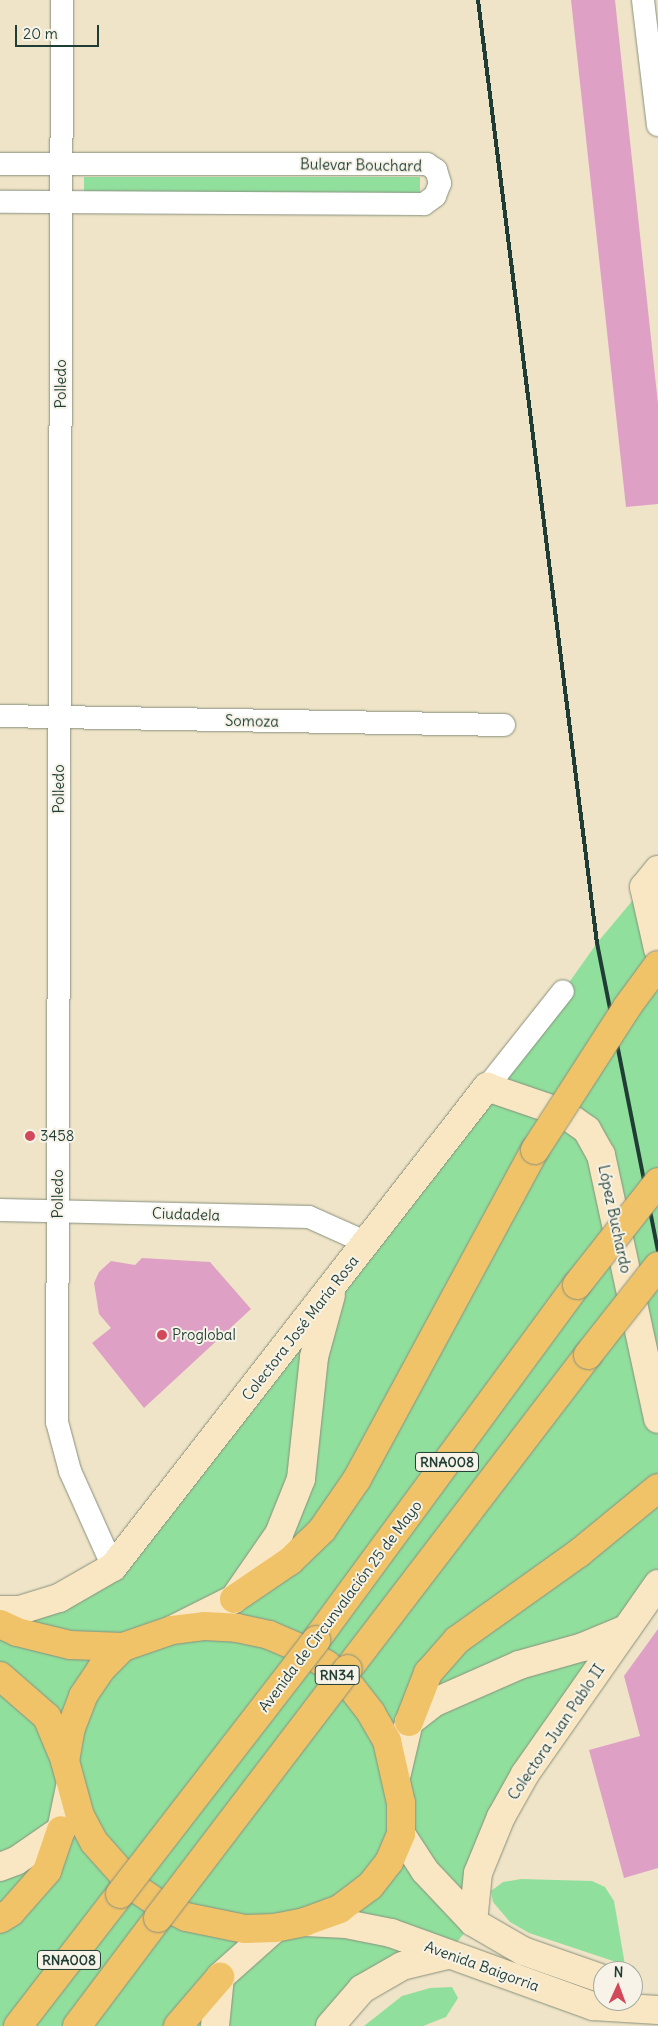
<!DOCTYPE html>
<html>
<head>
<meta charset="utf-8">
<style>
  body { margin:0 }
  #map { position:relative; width:658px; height:2026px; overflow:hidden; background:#efe4c8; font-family:Delius,sans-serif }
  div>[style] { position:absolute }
  .green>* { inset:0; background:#91df9d; transform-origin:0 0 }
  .building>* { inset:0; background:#dea1c5 }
  .roads { filter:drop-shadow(0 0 1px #87907e) drop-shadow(0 0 1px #87907e) }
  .street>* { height:22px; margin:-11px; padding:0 11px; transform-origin:11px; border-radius:11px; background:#fff }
  .secondary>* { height:28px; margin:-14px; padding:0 14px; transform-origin:14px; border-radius:14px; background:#f9e7c3 }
  .highway>* { height:28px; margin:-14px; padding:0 14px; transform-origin:14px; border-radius:14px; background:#f1c369 }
  .rail>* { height:4px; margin:-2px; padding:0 2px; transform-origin:2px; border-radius:2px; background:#1f3d34 }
  .bridges { filter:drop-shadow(0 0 1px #87907e) drop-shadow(0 0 1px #87907e) }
  .highway-bridge>* { height:28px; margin:-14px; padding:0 14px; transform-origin:14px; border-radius:14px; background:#f1c369 }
  .dots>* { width:14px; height:14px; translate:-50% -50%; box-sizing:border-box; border:2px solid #f7f3e8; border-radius:50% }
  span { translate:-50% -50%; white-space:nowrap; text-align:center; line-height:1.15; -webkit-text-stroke:4px #f7f3e8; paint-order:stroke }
  .shield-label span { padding:1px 4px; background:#f7f3e8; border:1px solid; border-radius:4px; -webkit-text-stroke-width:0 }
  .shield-label { font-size:14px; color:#1f3d34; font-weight:700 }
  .street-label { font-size:15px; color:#1f3d34 }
  .poi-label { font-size:15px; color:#1f3d34 }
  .left { translate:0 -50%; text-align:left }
  .north { position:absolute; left:593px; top:1961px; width:50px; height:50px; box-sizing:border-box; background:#f7f3e8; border:1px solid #a1aaa0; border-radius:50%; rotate:2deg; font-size:14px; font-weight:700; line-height:20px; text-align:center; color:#1f3d34 }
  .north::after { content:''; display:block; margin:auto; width:18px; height:22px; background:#d1495b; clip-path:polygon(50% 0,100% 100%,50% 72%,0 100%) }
  .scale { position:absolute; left:15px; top:25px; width:84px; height:22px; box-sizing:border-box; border:2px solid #1f3d34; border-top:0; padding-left:6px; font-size:15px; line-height:18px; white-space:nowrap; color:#1f3d34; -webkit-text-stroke:4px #f7f3e8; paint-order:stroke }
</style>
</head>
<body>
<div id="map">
  <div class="green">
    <i style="left:420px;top:177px;width:16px;height:336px;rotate:90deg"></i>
    <i style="clip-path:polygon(658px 870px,658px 1584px,525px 1774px,473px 1922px,447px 1955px,402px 1966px,330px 2026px,0 2026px,0 1610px,113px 1567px,563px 991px,597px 943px)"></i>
    <i style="clip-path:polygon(521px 1879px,592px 1881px,605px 1887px,614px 1901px,625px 1965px,529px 1933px,510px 1922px,493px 1902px,491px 1891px,503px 1882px)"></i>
    <i style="clip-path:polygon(452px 1987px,458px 1998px,446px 2017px,423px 2026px,364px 2026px,402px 1996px,430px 1988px)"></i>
  </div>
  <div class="building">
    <i style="clip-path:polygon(571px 0,615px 0,658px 404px,658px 504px,626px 507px)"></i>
    <i style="clip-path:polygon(142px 1258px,210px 1262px,251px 1309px,144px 1408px,92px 1343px,111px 1328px,99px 1314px,94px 1283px,99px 1272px,111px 1261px,135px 1265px)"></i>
    <i style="clip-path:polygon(658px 1629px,658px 1868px,624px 1878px,589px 1750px,640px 1736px,624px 1676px)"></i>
  </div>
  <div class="roads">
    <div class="street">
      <i style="left:62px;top:0;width:1422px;rotate:90.2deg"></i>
      <i style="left:57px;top:1422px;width:51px;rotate:75.1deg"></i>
      <i style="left:70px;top:1471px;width:105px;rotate:65.9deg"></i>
      <i style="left:643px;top:0;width:126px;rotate:83.2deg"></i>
      <i style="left:0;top:164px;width:427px"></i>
      <i style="left:427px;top:164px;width:11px;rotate:34deg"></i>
      <i style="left:436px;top:170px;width:14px;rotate:73deg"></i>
      <i style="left:440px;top:183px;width:14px;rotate:111deg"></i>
      <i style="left:435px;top:196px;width:14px;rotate:144deg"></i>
      <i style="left:424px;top:204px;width:424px;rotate:-179.7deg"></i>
      <i style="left:0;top:716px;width:504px;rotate:1.02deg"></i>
      <i style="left:487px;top:1087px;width:122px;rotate:-51.6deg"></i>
      <i style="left:0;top:1210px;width:309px;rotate:1.3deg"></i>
      <i style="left:309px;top:1217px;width:64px;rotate:24.1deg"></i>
    </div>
    <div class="secondary">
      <i style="left:658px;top:870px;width:22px;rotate:129deg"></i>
      <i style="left:644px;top:887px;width:64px;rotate:77.3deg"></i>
      <i style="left:0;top:1610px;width:20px"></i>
      <i style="left:20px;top:1610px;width:41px;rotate:-17.1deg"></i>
      <i style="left:59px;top:1598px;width:62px;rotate:-29.9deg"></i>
      <i style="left:113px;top:1567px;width:609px;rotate:-52.08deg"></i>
      <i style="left:487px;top:1087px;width:80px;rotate:18.9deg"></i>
      <i style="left:563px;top:1113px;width:29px;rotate:35deg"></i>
      <i style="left:587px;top:1130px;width:29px;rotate:61deg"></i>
      <i style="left:601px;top:1155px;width:270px;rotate:77.8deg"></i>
      <i style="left:174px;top:1629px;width:67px;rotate:-26.6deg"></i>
      <i style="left:234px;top:1599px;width:79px;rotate:-55.3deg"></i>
      <i style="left:279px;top:1534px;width:59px;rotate:-68.2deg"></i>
      <i style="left:301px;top:1479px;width:123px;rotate:-83.9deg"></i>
      <i style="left:314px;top:1357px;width:64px;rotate:-74.7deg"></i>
      <i style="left:397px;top:1773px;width:52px;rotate:-76.8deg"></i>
      <i style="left:409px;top:1722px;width:31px;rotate:-38deg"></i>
      <i style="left:433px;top:1703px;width:94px;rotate:-23.8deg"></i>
      <i style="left:519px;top:1665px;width:66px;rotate:-15.7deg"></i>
      <i style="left:583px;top:1647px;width:47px;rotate:-22.7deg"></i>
      <i style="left:401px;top:1834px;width:44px;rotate:57deg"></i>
      <i style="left:425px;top:1871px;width:70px;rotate:46.7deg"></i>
      <i style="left:473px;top:1922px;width:58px;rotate:30.1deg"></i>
      <i style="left:523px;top:1951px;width:85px;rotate:19.3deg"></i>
      <i style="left:0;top:1867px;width:17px;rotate:-21deg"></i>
      <i style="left:16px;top:1861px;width:55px;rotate:-34.6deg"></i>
      <i style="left:61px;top:1830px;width:44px;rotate:-78.2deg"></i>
      <i style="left:305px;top:1922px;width:41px;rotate:2.8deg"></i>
      <i style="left:346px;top:1924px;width:46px;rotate:11.3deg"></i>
      <i style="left:391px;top:1933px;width:215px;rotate:19.9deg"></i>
      <i style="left:593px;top:2006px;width:65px;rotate:3.5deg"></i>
      <i style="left:473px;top:1922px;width:49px;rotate:-84.2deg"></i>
      <i style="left:478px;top:1873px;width:61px;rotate:-67.7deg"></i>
      <i style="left:501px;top:1817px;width:49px;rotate:-60.8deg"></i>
      <i style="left:525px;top:1774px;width:232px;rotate:-55deg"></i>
      <i style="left:215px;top:2026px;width:49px;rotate:-84.2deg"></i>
      <i style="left:220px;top:1977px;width:74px;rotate:-41.7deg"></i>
      <i style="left:330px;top:2026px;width:49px;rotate:-49.1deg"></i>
      <i style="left:362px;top:1989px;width:46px;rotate:-29.9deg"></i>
      <i style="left:402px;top:1966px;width:46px;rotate:-13.7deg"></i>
    </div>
    <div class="highway">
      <i style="left:234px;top:1599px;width:68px;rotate:-34.2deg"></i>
      <i style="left:290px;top:1561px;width:45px;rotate:-44.1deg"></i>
      <i style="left:322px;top:1530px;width:62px;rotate:-55.5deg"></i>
      <i style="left:357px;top:1479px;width:374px;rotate:-61.6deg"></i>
      <i style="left:0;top:1624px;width:19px;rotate:25deg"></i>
      <i style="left:17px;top:1632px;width:55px;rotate:13.8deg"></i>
      <i style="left:70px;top:1645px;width:53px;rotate:2.2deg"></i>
      <i style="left:204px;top:1626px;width:33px;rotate:3deg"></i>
      <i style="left:237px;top:1628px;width:33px;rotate:12deg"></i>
      <i style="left:269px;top:1635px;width:33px;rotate:23deg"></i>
      <i style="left:299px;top:1648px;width:33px;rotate:31deg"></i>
      <i style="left:327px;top:1665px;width:33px;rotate:43deg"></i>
      <i style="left:351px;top:1687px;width:33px;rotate:52deg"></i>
      <i style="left:371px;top:1713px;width:32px;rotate:60deg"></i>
      <i style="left:387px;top:1741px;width:64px;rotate:77.3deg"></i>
      <i style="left:401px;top:1803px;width:31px;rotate:90deg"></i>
      <i style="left:401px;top:1834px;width:30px;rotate:113deg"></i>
      <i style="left:389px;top:1862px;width:31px;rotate:128deg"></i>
      <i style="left:370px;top:1886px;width:38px;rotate:143deg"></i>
      <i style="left:340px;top:1909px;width:37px;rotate:160deg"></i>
      <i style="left:305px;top:1922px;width:31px;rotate:169deg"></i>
      <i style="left:275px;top:1928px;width:30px;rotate:178deg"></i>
      <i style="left:245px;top:1929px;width:60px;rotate:-168.5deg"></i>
      <i style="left:186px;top:1917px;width:30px;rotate:-154deg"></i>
      <i style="left:159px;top:1904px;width:30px;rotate:-146deg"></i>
      <i style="left:134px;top:1887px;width:60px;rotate:-131.6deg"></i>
      <i style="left:94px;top:1842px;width:30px;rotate:-118deg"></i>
      <i style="left:80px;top:1816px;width:57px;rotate:-105.3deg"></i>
      <i style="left:65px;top:1761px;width:34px;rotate:-80deg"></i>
      <i style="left:71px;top:1728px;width:34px;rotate:-69deg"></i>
      <i style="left:83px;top:1696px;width:32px;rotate:-56deg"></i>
      <i style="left:101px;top:1669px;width:31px;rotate:-45deg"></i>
      <i style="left:123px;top:1647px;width:52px;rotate:-19.1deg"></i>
      <i style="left:172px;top:1630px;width:32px;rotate:-7deg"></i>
      <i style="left:316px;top:1640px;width:441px;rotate:-53.7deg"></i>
      <i style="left:348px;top:1669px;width:395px;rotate:-52.6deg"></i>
      <i style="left:0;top:1676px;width:62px;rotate:41.1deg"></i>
      <i style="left:47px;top:1717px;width:47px;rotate:67.3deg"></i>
      <i style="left:409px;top:1722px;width:53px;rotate:-68.8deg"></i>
      <i style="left:428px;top:1673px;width:44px;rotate:-48.7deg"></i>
      <i style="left:457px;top:1640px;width:150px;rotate:-35.5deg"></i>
      <i style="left:579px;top:1553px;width:102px;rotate:-39.4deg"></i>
      <i style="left:0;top:1919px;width:13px;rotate:-32deg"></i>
      <i style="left:11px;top:1912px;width:55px;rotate:-48.7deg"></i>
      <i style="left:47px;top:1871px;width:43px;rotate:-71.1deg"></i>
      <i style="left:18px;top:2026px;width:167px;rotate:-52.3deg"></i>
      <i style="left:77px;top:2026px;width:135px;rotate:-53.1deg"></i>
      <i style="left:178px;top:2026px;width:65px;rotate:-49.4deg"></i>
    </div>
  </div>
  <div class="rail">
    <i style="left:478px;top:0;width:950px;rotate:82.81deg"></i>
    <i style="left:597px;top:943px;width:314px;rotate:78.8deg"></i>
  </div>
  <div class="bridges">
    <div class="highway-bridge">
      <i style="left:535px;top:1150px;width:170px;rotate:-57.2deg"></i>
      <i style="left:627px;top:1007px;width:52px;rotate:-53.6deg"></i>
      <i style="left:577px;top:1285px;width:131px;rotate:-51.8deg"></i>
      <i style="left:588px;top:1355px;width:113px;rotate:-51.8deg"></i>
      <i style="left:120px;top:1894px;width:321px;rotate:-52.3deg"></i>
      <i style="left:158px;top:1918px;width:313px;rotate:-52.7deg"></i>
    </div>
  </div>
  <div class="dots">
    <i style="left:30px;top:1136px;background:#d1495b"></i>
    <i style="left:162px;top:1335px;background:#d1495b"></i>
  </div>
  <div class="shield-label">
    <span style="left:447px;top:1462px">RNA008</span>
    <span style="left:337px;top:1675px">RN34</span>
    <span style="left:69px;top:1960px">RNA008</span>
  </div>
  <div class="street-label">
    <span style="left:361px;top:165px;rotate:1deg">Bulevar Bouchard</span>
    <span style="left:61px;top:384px;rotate:-90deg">Polledo</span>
    <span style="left:252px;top:721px;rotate:1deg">Somoza</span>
    <span style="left:59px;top:789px;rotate:-90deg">Polledo</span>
    <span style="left:58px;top:1194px;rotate:-90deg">Polledo</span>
    <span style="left:186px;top:1214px;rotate:2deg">Ciudadela</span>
    <span style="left:615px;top:1219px;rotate:78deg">López Buchardo</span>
    <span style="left:300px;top:1328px;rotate:-52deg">Colectora José María Rosa</span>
    <span style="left:340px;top:1606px;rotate:-53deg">Avenida de Circunvalación 25 de Mayo</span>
    <span style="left:556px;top:1732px;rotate:-56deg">Colectora Juan Pablo II</span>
    <span style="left:482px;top:1966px;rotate:20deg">Avenida Baigorria</span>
  </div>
  <div class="poi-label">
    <span class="left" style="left:40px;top:1136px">3458</span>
    <span class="left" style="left:172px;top:1335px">Proglobal</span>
  </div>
  <div class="north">N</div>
  <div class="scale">20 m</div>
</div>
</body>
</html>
